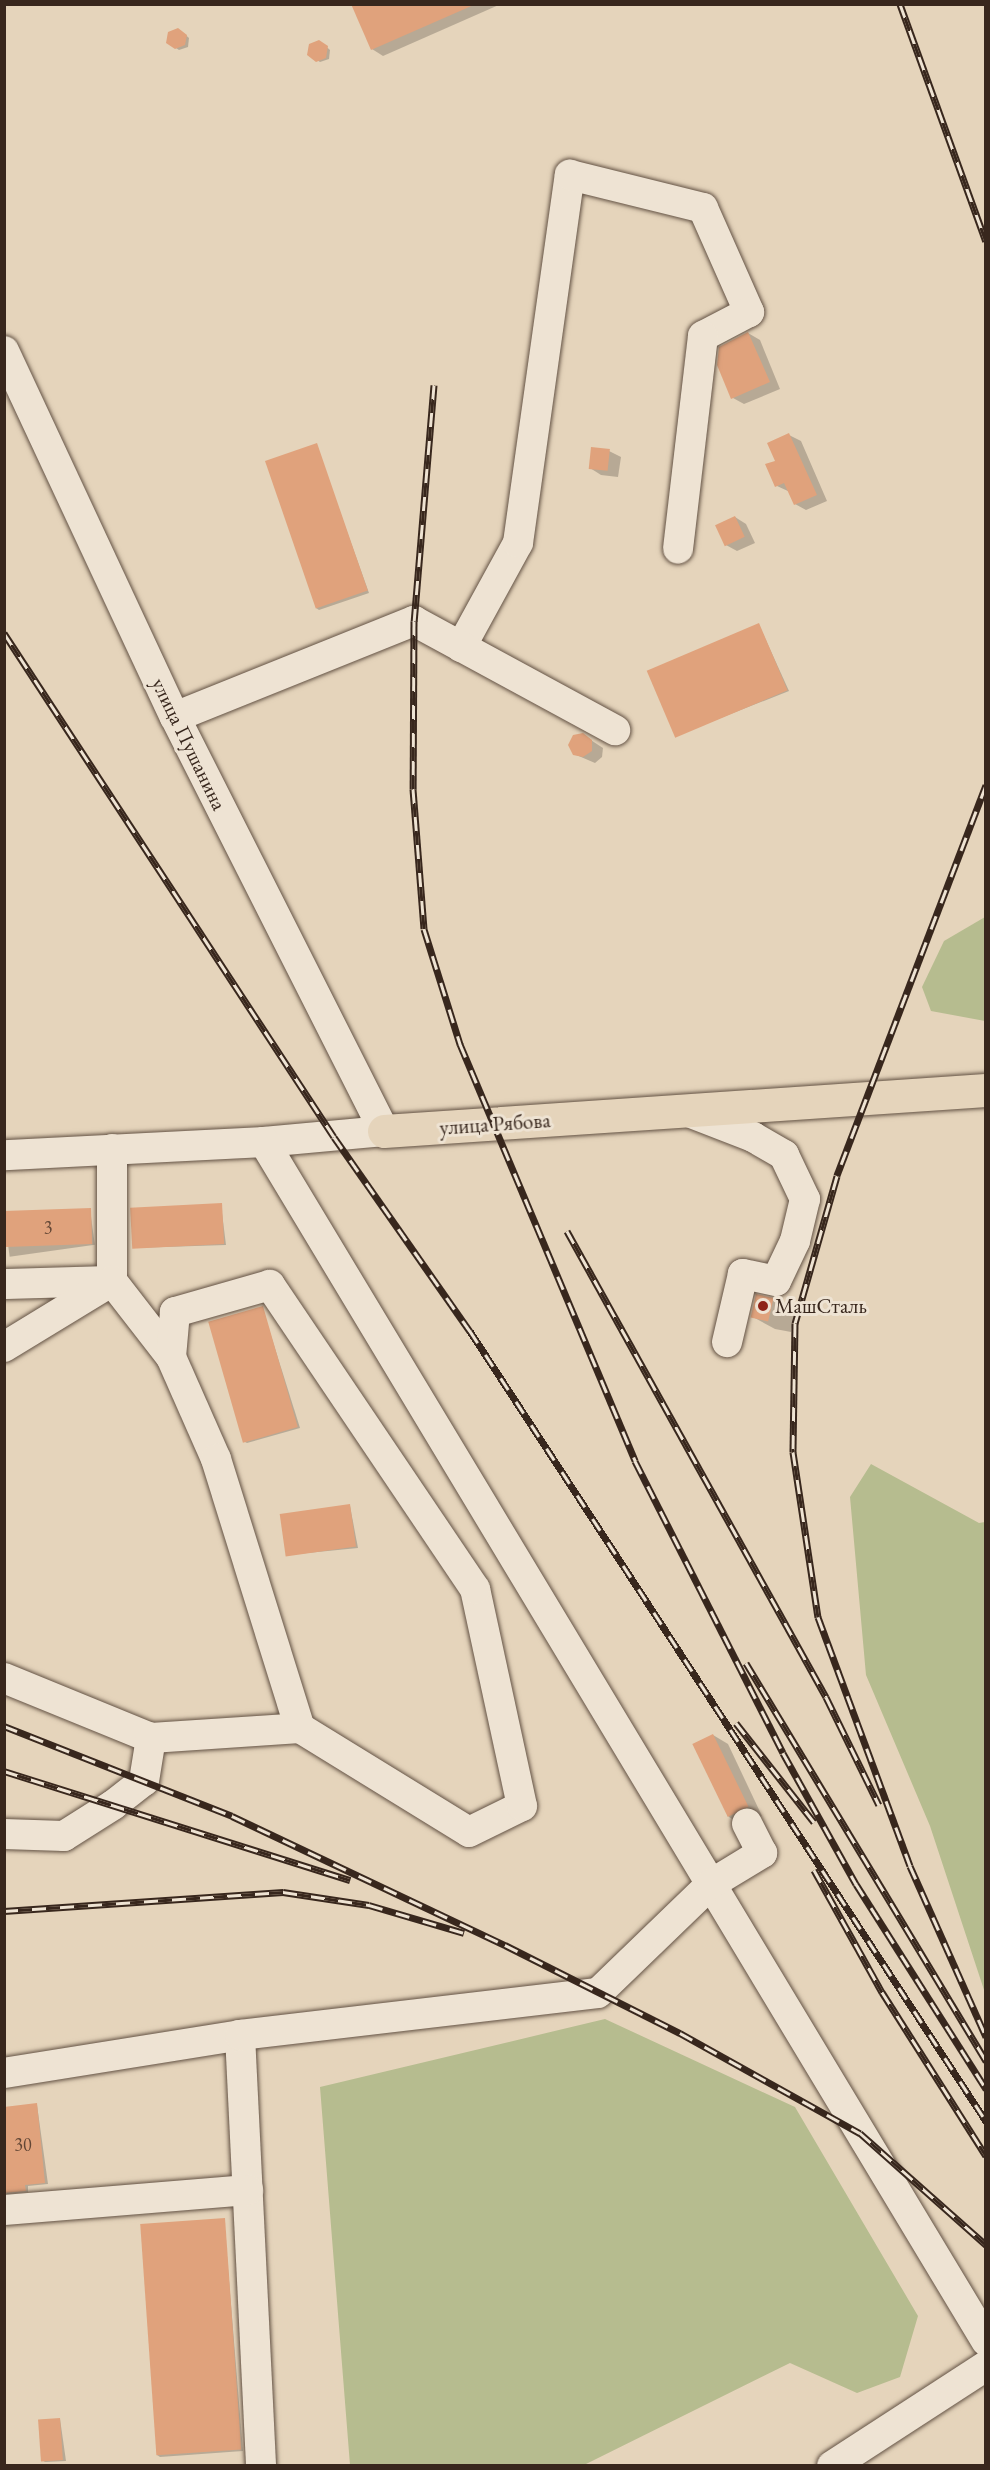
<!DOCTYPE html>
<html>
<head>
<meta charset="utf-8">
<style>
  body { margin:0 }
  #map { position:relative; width:990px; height:2470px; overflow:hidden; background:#e5d4bb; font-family:"EB Garamond",serif }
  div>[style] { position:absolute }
  .green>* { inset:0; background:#b6bc8f }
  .shadow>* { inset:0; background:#0003; transform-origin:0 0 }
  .building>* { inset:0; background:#e0a27c; transform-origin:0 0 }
  .roads { filter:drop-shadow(0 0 2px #635244) drop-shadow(0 0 2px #635244) }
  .minor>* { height:30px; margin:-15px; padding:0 15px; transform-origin:15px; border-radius:15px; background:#eee3d3 }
  .major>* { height:33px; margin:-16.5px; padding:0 16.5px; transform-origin:16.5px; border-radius:16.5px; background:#e5d4bb }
  .rail>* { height:7px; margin-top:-3.5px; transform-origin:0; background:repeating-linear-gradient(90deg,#eee3d3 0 14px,#38271d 0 28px); box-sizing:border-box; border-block:2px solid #38271d }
  .dots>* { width:16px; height:16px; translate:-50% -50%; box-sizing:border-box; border:3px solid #eee3d3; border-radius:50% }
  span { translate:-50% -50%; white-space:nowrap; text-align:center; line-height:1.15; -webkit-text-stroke:6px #eee3d3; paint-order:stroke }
  .number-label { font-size:18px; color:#624635 }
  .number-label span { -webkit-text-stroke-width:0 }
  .street-label { font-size:21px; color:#38271d }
  .poi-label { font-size:21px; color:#38271d }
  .left { translate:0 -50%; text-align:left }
  .frame { position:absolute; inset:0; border:6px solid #38271d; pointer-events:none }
</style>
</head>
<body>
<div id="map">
  <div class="green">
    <i style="clip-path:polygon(985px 917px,985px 1021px,931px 1011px,922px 987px,944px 941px)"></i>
    <i style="clip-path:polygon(871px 1464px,979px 1523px,985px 1522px,985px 1993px,930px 1826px,866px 1675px,850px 1497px)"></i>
    <i style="clip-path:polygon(605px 2019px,795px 2107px,918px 2316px,900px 2377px,857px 2393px,790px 2363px,584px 2465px,350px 2465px,320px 2087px)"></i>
  </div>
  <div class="shadow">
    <i style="clip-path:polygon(353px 4px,501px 4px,383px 56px,372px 49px)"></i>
    <i style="clip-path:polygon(181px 31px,189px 38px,188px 47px,179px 50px,176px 48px)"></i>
    <i style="clip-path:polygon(322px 43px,330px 50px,329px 59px,320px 62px,317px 60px)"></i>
    <i style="clip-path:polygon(748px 333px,760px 340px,780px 389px,744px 404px,733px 398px)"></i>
    <i style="clip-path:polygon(789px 435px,801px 441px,827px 501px,806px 510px,795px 504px,790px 492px,777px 486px,777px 461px)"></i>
    <i style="clip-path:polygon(316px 445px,369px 593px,319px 610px,316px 608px)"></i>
    <i style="clip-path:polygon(609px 451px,621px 457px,618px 477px,601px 475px,590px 468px)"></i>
    <i style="clip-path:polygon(735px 517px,746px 524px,755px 543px,737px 551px,726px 545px)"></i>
    <i style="clip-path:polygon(759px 625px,789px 691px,675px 736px)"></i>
    <i style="clip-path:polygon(583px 735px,603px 748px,602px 757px,595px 763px,574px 754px)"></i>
    <i style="clip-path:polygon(221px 1205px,226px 1245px,133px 1248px)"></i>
    <i style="left:90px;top:1210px;width:35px;height:86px;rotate:82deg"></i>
    <i style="clip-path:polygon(774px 1299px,795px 1312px,791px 1332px,775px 1329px,753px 1317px)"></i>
    <i style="clip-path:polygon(262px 1307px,300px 1428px,247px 1443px,243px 1441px)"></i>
    <i style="clip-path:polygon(350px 1506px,358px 1548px,287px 1555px)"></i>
    <i style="clip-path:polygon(713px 1735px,728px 1744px,762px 1816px,744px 1826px,729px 1817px)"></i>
    <i style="clip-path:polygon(37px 2105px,48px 2184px,28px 2186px,28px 2192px,7px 2194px,4px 2192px)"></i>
    <i style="clip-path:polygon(224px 2219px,243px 2451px,160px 2457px,157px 2455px)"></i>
    <i style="clip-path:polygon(60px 2419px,66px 2461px,45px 2462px,42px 2460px)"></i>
  </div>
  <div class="building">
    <i style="clip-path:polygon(351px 4px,476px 4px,371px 50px)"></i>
    <i style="clip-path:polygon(178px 28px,187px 35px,185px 45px,175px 49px,166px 43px,168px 32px)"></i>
    <i style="clip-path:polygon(319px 40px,328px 46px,326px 58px,316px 62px,307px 55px,309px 44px)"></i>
    <i style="clip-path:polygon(748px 332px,770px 382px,731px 399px,717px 365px,719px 347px)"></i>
    <i style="clip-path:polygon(789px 433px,817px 495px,794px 505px,784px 483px,775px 487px,765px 464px,775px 461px,767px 443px)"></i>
    <i style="left:317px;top:443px;width:156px;height:55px;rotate:71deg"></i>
    <i style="left:591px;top:447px;width:19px;height:22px;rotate:6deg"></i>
    <i style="left:735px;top:516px;width:23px;height:22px;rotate:65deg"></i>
    <i style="left:759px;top:623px;width:73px;height:122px;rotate:67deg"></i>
    <i style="clip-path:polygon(583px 733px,592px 740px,592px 751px,583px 757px,573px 755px,568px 745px,573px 735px)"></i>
    <i style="left:222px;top:1203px;width:41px;height:92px;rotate:87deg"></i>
    <i style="left:91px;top:1208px;width:36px;height:87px;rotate:88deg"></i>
    <i style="left:756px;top:1294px;width:18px;height:24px;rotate:13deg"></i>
    <i style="left:263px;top:1306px;width:126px;height:57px;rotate:74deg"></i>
    <i style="left:350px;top:1504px;width:43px;height:71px;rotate:82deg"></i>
    <i style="left:713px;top:1734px;width:81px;height:23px;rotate:64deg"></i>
    <i style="clip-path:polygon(37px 2103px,45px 2183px,25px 2185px,26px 2191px,4px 2193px,4px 2107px)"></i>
    <i style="left:225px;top:2218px;width:232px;height:85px;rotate:86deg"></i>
    <i style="left:60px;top:2418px;width:42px;height:22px;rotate:86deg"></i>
  </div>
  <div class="roads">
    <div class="minor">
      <i style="left:4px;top:351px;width:404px;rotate:65deg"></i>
      <i style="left:175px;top:717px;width:464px;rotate:63.2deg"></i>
      <i style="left:384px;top:1131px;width:121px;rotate:174.8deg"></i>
      <i style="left:264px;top:1142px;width:260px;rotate:177.1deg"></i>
      <i style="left:461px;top:647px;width:119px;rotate:-61.3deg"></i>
      <i style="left:518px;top:543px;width:372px;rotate:-82deg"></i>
      <i style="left:570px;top:175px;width:137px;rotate:13.9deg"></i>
      <i style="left:703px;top:208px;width:114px;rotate:66.1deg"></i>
      <i style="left:749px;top:312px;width:52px;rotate:152.4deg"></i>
      <i style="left:703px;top:336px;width:214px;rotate:96.7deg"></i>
      <i style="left:175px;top:717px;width:258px;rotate:-21.9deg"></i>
      <i style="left:414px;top:621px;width:229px;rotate:28.5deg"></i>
      <i style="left:686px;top:1111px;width:72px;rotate:21.2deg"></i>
      <i style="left:753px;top:1137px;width:36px;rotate:30deg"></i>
      <i style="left:784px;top:1155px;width:49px;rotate:64.5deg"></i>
      <i style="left:805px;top:1199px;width:43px;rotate:103.4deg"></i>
      <i style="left:795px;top:1241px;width:44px;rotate:115.4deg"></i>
      <i style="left:776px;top:1281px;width:34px;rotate:-168deg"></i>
      <i style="left:743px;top:1274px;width:70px;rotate:103.2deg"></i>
      <i style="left:264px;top:1142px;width:1400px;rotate:58.94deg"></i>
      <i style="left:4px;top:1284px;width:108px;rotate:-1.6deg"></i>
      <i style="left:112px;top:1281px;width:132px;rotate:-90deg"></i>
      <i style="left:4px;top:1347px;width:127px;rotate:-31.4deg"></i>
      <i style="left:112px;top:1281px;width:96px;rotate:52.2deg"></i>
      <i style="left:171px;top:1357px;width:111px;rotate:66.2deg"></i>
      <i style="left:216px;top:1459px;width:282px;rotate:72.7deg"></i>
      <i style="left:300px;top:1728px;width:198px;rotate:31.6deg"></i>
      <i style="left:469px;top:1832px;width:59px;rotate:-26.1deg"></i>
      <i style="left:522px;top:1806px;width:222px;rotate:-102.2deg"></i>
      <i style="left:475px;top:1589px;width:367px;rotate:-124deg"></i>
      <i style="left:270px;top:1285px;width:99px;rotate:164.1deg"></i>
      <i style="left:175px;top:1312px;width:45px;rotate:95.1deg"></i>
      <i style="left:4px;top:1678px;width:159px;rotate:22.2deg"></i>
      <i style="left:151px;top:1738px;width:149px;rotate:-3.8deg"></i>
      <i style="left:4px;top:1834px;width:60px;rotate:1.9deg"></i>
      <i style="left:64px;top:1836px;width:58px;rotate:-32.3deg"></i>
      <i style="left:113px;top:1805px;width:39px;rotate:-38deg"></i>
      <i style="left:144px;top:1781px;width:44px;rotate:-80.8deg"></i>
      <i style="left:240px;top:2035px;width:432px;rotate:87.2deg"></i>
      <i style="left:4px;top:2073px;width:239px;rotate:-9.1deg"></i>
      <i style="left:240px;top:2035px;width:360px;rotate:-6.7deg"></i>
      <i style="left:598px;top:1993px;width:157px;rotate:-44deg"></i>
      <i style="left:711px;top:1884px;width:60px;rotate:-31.3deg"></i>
      <i style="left:762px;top:1853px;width:33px;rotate:-117deg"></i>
      <i style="left:4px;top:2210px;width:245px;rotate:-4.7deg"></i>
      <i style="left:832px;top:2466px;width:184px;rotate:-33deg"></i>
    </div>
    <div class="major">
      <i style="left:384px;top:1131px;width:603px;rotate:-3.9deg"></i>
    </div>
  </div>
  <div class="rail">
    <i style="left:900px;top:4px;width:252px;rotate:70.1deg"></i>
    <i style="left:434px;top:385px;width:237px;rotate:94.8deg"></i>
    <i style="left:414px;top:621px;width:168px;rotate:90.3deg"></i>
    <i style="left:413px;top:789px;width:140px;rotate:85.5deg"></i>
    <i style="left:424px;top:929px;width:121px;rotate:72.6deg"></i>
    <i style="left:460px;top:1044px;width:452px;rotate:67.2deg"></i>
    <i style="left:635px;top:1461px;width:327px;rotate:63.1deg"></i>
    <i style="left:783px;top:1753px;width:150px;rotate:60.9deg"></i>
    <i style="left:856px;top:1884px;width:243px;rotate:57.6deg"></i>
    <i style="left:4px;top:633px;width:602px;rotate:56.78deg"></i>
    <i style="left:334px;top:1137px;width:237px;rotate:55deg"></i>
    <i style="left:470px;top:1331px;width:944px;rotate:56.85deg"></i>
    <i style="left:986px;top:785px;width:418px;rotate:110.9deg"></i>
    <i style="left:837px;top:1176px;width:153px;rotate:105.9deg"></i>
    <i style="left:795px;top:1323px;width:129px;rotate:90.9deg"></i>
    <i style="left:793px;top:1452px;width:167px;rotate:81.4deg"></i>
    <i style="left:818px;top:1617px;width:265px;rotate:69.7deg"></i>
    <i style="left:910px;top:1866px;width:187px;rotate:66deg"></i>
    <i style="left:567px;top:1231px;width:533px;rotate:60.93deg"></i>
    <i style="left:826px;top:1697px;width:120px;rotate:63.9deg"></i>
    <i style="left:746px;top:1663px;width:465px;rotate:58.9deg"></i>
    <i style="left:736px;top:1723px;width:126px;rotate:51.8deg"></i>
    <i style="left:4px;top:1726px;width:245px;rotate:21.5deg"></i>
    <i style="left:232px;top:1816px;width:302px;rotate:25.3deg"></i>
    <i style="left:505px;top:1945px;width:196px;rotate:26.7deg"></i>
    <i style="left:680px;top:2033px;width:206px;rotate:29.1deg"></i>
    <i style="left:860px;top:2133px;width:169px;rotate:41.6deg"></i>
    <i style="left:4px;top:1771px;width:363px;rotate:17.5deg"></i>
    <i style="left:814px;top:1870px;width:140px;rotate:60.9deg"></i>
    <i style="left:882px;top:1992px;width:194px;rotate:57.6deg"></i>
    <i style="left:4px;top:1911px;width:280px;rotate:-3.9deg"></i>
    <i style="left:283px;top:1892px;width:87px;rotate:8.6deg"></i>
    <i style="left:369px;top:1905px;width:99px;rotate:16.4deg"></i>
  </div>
  <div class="dots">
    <i style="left:763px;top:1306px;background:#8f2418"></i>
  </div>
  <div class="number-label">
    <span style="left:48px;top:1228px">3</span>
    <span style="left:23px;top:2145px">30</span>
  </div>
  <div class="street-label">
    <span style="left:189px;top:744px;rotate:64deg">улица Пушанина</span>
    <span style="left:495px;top:1124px;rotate:-4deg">улица Рябова</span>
  </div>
  <div class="poi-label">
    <span class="left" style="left:775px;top:1306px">МашСталь</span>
  </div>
  <div class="frame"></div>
</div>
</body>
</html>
